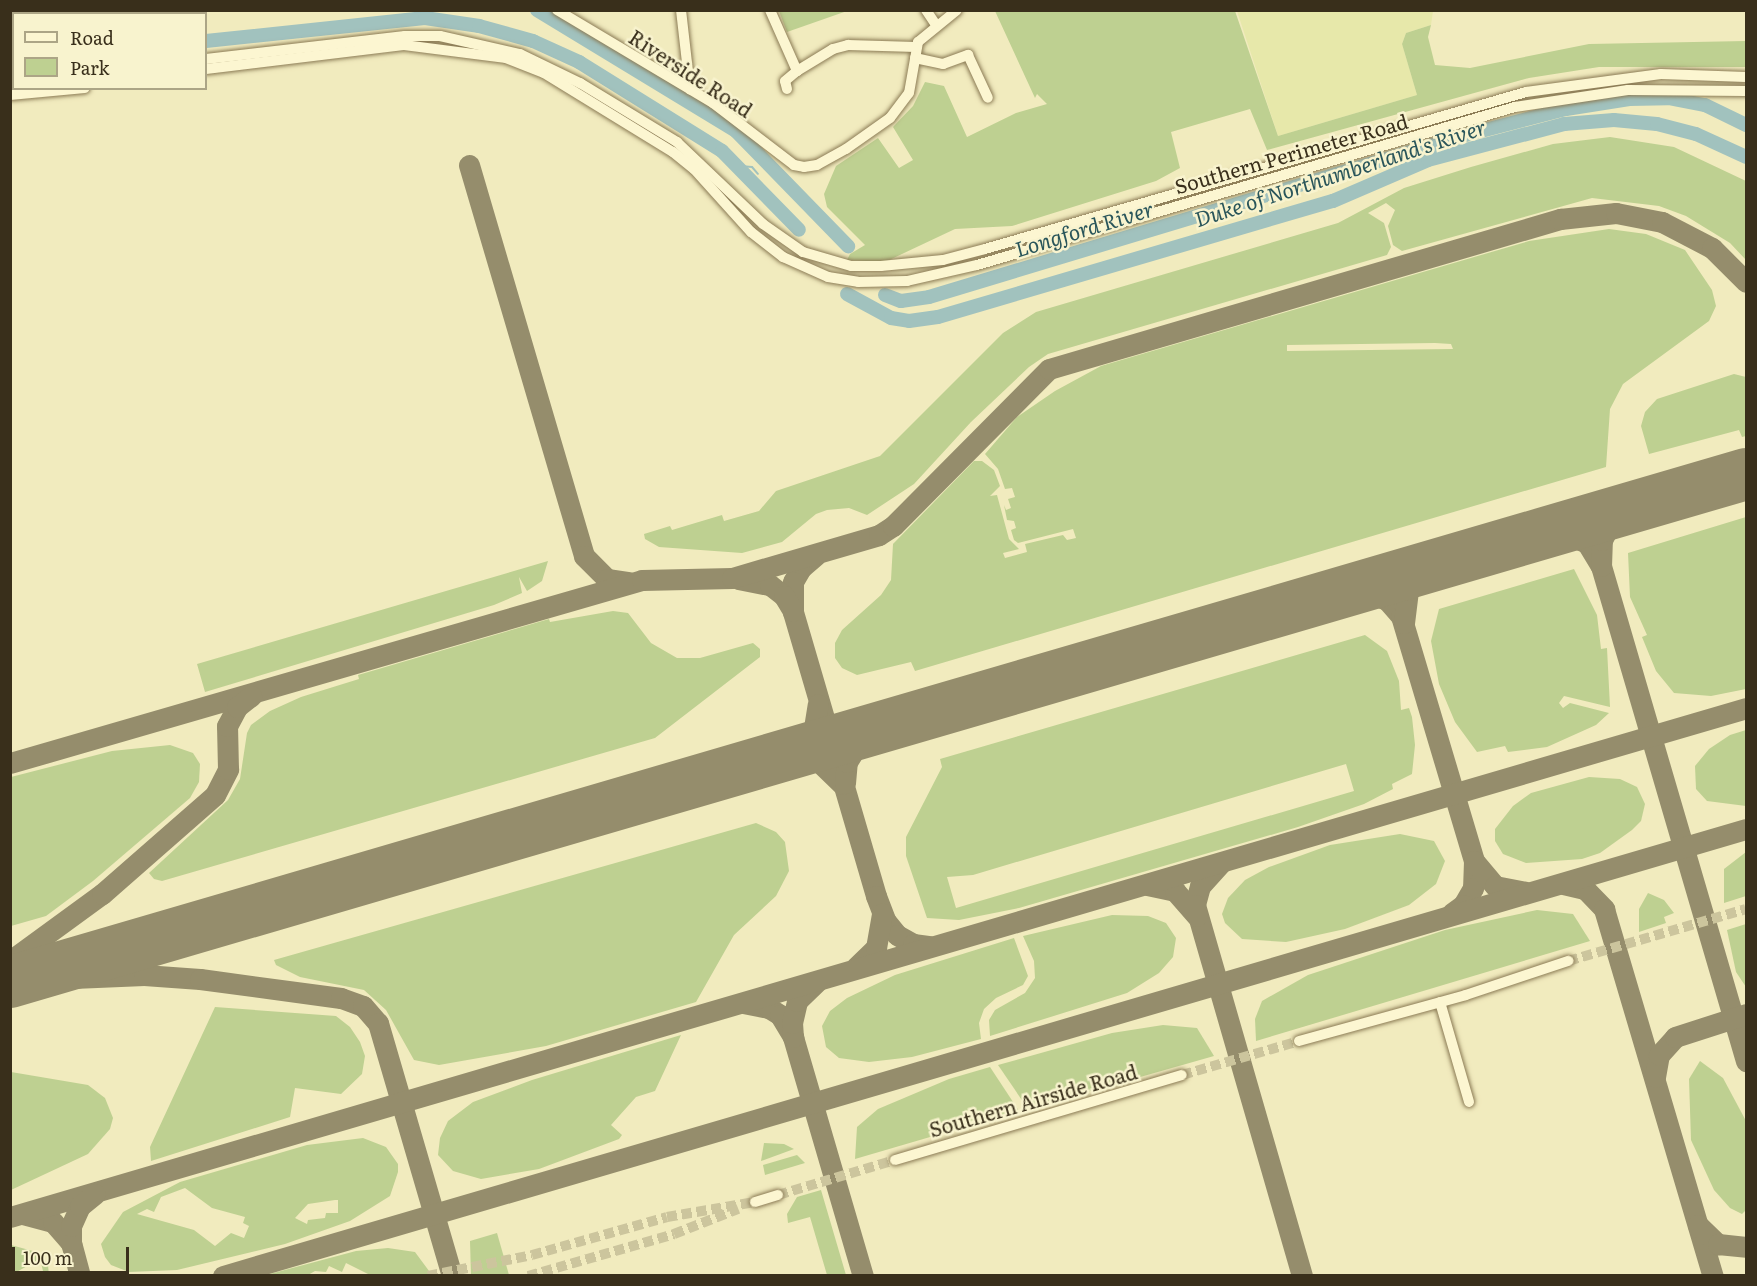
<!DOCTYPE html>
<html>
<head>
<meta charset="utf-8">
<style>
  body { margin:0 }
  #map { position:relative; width:1757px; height:1286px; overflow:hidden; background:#f1ebbe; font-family:Literata,serif }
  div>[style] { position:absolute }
  .farmland>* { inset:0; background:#e7e8aa }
  .green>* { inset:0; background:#bed091 }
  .stream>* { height:2px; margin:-1px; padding:0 1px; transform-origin:1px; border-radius:1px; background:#a1c2be }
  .river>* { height:14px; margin:-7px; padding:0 7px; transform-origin:7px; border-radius:7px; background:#a1c2be }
  .taxiway>* { height:21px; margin:-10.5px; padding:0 10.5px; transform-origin:10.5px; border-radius:10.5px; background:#958d6c }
  .runway>* { height:52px; margin:-26px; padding:0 26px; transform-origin:26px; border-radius:26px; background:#958d6c }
  .minor-tunnel>* { height:10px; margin-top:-5px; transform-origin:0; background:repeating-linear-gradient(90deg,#ccc59d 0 10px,transparent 0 15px) }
  .roads { filter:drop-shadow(0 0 2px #8b7b55) drop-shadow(0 0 2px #8b7b55) }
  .minor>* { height:10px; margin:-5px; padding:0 5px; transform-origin:5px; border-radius:5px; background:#fcf6d1 }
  span { translate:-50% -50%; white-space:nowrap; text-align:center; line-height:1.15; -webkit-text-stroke:5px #f8f3ce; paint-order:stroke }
  .street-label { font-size:20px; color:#392f1b }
  .water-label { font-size:21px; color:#29555a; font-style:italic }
  .frame { position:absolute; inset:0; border:12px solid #392f1b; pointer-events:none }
  .legend { position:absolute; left:12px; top:12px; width:195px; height:78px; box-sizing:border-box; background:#f8f3ce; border:2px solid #aca586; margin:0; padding:8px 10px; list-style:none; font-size:18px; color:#392f1b }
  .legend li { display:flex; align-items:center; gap:12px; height:30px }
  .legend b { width:30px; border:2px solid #aca586 }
  .scale { position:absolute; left:12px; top:1247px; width:117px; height:27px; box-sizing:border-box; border:3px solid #392f1b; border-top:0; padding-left:8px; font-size:18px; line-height:21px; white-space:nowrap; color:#392f1b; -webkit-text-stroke:4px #f8f3ce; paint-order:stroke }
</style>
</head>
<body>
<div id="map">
  <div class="farmland">
    <i style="clip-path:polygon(1237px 11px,1433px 11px,1431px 25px,1406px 33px,1402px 44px,1417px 95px,1278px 136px)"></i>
  </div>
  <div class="green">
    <i style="clip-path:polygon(779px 11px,779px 10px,847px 11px,787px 32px)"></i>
    <i style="clip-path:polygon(995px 11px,1235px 11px,1278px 136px,1417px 95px,1402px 44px,1406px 33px,1431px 25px,1428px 37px,1435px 65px,1470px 68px,1589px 44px,1746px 41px,1746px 67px,1599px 67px,1529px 78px,1267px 150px,1250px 109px,1171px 132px,1180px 168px,1156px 181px,1012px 226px,955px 229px,885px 262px,847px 260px,850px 254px,865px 245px,827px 207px,824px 194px,836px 166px,878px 138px,899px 168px,913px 160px,893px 127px,913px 106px,925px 82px,944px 86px,967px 137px,1016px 113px,1047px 104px,1037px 94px,1035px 98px)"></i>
    <i style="clip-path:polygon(1610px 137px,1674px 147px,1746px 181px,1746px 260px,1730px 243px,1686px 216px,1659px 206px,1592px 198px,1402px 251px,1393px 245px,1388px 226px,1395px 210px,1386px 203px,1368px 213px,1384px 223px,1391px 247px,1387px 255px,1048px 354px,1029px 367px,971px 422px,914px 484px,867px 515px,849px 508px,827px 510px,816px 514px,782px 542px,742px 553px,659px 547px,645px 539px,644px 534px,670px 526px,672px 530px,722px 515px,724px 521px,759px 511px,776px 491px,880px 456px,1003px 333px,1036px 312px,1338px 223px,1404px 188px,1471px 167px,1553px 144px)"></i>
    <i style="clip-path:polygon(evenodd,1609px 229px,1646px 234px,1685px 250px,1712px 290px,1716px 306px,1709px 321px,1623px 384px,1610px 409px,1606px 467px,915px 671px,911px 662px,857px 675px,842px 668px,835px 658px,835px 643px,842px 630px,881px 595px,891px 580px,893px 544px,974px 461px,982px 461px,994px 470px,1000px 486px,990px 496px,997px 495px,1009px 539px,1019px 549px,1003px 553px,1005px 558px,1027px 552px,1025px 544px,1063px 535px,1067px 540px,1076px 538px,1073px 529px,1018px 543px,1014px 540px,1011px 530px,1016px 528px,1014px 521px,1007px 520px,1004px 505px,1006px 510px,1011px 508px,1008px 499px,1015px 497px,1012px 488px,1005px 489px,998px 469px,985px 454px,1017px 417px,1055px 391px,1101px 366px,1416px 274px,1529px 241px,1609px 229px,1435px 343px,1451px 344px,1453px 349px,1287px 351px,1287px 345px,1435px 343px)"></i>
    <i style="clip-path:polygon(1734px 374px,1746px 377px,1746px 436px,1742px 437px,1739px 430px,1649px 454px,1641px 426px,1645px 412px,1657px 399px)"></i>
    <i style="clip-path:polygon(1746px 517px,1746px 689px,1711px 696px,1674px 693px,1656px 671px,1642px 637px,1647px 635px,1630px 597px,1628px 553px)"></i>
    <i style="clip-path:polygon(548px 561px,542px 581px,527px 591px,519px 577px,522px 593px,494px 605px,205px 692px,197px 664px)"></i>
    <i style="clip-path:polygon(1574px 569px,1597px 615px,1601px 649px,1607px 648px,1610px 707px,1564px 696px,1559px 703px,1563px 708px,1570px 703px,1609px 713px,1596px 725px,1547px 747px,1508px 752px,1505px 746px,1477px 752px,1455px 722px,1439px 684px,1431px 641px,1439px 609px)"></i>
    <i style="clip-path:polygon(613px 611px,628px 613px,651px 643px,677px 658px,700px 658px,753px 643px,760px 649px,760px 657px,655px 738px,162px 881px,154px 879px,149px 873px,228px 800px,240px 779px,247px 733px,251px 725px,270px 711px,301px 697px,359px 679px,358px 675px,549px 619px,550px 622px)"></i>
    <i style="clip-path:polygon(evenodd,1365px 635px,1387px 651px,1399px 681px,1401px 710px,1409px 708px,1412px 717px,1415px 745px,1412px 774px,1392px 784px,1393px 789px,1364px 804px,1298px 827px,1019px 908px,959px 920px,927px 918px,906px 856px,906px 837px,942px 767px,940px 759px,1365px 635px,1346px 764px,1354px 791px,956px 908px,947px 877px,973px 875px,1346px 764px)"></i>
    <i style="clip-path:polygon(1746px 730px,1746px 806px,1707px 801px,1696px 789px,1695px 766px,1709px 749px,1730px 735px)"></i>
    <i style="clip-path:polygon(170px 745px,193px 753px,200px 764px,199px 782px,190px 798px,93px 881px,46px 916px,11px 926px,11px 777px,112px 751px)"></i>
    <i style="clip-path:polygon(1589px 777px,1620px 779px,1637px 787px,1645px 804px,1641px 821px,1632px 830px,1600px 853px,1582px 859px,1526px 863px,1503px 854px,1495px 841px,1495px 829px,1513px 806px,1531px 793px)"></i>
    <i style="clip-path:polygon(756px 823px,776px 832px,785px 842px,789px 871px,776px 896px,734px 935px,696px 1002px,546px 1046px,439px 1065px,414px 1060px,386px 1010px,364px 990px,300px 977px,276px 965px,274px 960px)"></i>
    <i style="clip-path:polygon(1400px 834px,1434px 841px,1445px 861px,1436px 884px,1409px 905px,1345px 929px,1286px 942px,1242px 939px,1225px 923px,1222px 914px,1228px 898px,1245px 880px,1269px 867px,1330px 845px)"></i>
    <i style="clip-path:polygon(1746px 852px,1746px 896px,1724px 903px,1724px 869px)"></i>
    <i style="clip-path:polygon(1648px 893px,1664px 900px,1674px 913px,1664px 917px,1666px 923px,1639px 932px,1639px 909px)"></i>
    <i style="clip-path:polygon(1537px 910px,1573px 914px,1590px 941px,1256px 1041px,1255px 1019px,1262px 1001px,1308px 975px,1445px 930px)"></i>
    <i style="clip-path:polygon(1112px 915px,1148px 916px,1166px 923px,1176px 938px,1173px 957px,1159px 973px,1127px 993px,990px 1036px,989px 1020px,995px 1010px,1025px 993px,1035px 978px,1034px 961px,1023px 936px)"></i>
    <i style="clip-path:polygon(1746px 924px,1746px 987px,1736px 972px,1727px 930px)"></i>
    <i style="clip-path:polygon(1014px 938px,1028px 976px,1023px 985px,996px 998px,984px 1009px,979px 1023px,981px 1039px,912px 1057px,869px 1062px,839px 1058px,826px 1047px,822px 1026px,830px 1011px,847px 998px,895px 975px)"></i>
    <i style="clip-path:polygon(215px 1007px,336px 1016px,350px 1027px,360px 1042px,365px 1056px,362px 1074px,341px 1094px,295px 1088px,290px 1117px,151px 1161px,150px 1147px)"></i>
    <i style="clip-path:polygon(1163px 1025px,1197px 1028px,1214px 1056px,1028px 1109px,998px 1065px,1112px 1033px)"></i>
    <i style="clip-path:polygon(681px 1035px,655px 1091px,636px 1097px,611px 1125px,622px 1135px,619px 1139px,539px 1169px,481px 1179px,453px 1171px,438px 1155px,440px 1138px,448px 1121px,473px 1102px,532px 1080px)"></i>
    <i style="clip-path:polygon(1700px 1061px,1723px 1078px,1746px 1121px,1746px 1210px,1742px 1214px,1730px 1208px,1714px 1190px,1691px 1140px,1689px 1079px)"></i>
    <i style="clip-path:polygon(990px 1067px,1019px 1111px,855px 1159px,857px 1127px,878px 1109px,949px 1079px)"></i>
    <i style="clip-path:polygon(11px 1072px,88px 1085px,105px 1098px,113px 1118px,110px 1129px,88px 1154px,11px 1190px)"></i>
    <i style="clip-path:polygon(evenodd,363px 1138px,386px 1147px,398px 1164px,398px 1172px,390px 1196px,350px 1221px,285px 1244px,177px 1270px,129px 1272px,111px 1265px,105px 1257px,101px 1244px,123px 1212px,180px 1182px,307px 1145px,363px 1138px,185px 1188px,212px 1208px,245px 1217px,243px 1223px,249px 1226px,244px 1238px,231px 1233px,215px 1246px,194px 1230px,137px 1214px,147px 1209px,154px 1212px,161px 1197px,185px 1188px,363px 1138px,335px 1200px,338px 1200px,338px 1213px,326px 1213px,325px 1218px,308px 1220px,307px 1224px,295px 1218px,308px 1204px,335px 1200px)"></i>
    <i style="clip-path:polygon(764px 1143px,784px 1144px,794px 1149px,761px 1161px)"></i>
    <i style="clip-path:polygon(797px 1155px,805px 1163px,765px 1175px,763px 1165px)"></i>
    <i style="clip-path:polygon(821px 1190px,846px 1275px,827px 1275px,810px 1217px,788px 1223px,787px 1214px,797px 1197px)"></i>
    <i style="clip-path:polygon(497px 1233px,509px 1275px,471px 1275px,470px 1241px)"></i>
    <i style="clip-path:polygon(11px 1245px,40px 1253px,48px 1265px,49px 1275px,44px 1275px,40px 1259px,11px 1275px)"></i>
    <i style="clip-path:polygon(388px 1248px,415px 1252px,432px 1275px,370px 1275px,346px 1263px,342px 1272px,329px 1266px,326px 1272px,315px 1271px,308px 1275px,266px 1275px,356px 1251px)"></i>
  </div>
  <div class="stream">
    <i style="left:740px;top:166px;width:12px;rotate:5deg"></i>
    <i style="left:752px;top:167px;width:9px;rotate:49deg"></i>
  </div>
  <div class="river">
    <i style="left:537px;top:10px;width:233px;rotate:31.3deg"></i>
    <i style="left:736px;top:131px;width:161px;rotate:45.8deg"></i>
    <i style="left:151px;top:14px;width:29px;rotate:-8deg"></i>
    <i style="left:10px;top:41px;width:4px"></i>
    <i style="left:206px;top:41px;width:220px;rotate:-6deg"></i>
    <i style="left:425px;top:18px;width:55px;rotate:8.4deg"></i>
    <i style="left:479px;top:26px;width:56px;rotate:15.5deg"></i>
    <i style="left:533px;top:41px;width:51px;rotate:24.5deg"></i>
    <i style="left:579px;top:62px;width:168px;rotate:31.9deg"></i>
    <i style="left:722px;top:151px;width:110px;rotate:45.7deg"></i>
    <i style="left:10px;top:65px;width:4px;rotate:-14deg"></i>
    <i style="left:847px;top:294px;width:50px;rotate:28.6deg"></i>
    <i style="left:891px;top:318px;width:18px;rotate:9deg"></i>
    <i style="left:909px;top:321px;width:29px;rotate:-8deg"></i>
    <i style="left:938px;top:317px;width:412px;rotate:-16.4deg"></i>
    <i style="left:1333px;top:201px;width:103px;rotate:-23.3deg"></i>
    <i style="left:1428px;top:160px;width:141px;rotate:-14.8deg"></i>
    <i style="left:1564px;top:124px;width:50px;rotate:-4.6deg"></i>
    <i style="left:1614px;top:120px;width:43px;rotate:5.3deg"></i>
    <i style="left:1657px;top:124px;width:40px;rotate:14.4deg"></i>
    <i style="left:1696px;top:134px;width:55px;rotate:24.7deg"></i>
    <i style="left:885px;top:295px;width:17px;rotate:21deg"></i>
    <i style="left:901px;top:301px;width:28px;rotate:-8deg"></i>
    <i style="left:929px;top:297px;width:557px;rotate:-16.81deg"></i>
    <i style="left:1462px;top:136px;width:107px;rotate:-14.6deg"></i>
    <i style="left:1566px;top:109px;width:64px;rotate:-9deg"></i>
    <i style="left:1629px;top:99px;width:39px;rotate:-1deg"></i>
    <i style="left:1668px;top:98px;width:38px;rotate:11deg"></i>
    <i style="left:1705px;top:105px;width:46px;rotate:26deg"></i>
  </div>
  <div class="taxiway">
    <i style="left:469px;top:165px;width:408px;rotate:73.6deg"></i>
    <i style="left:584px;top:556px;width:33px;rotate:45deg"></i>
    <i style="left:607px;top:579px;width:22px;rotate:8deg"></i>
    <i style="left:1544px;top:533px;width:16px;rotate:-4deg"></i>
    <i style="left:1560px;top:532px;width:29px;rotate:22deg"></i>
    <i style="left:1587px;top:543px;width:27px;rotate:59deg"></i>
    <i style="left:1601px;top:566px;width:516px;rotate:73.67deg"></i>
    <i style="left:816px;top:555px;width:20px;rotate:139deg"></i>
    <i style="left:801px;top:568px;width:16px;rotate:120deg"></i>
    <i style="left:793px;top:582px;width:30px;rotate:90deg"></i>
    <i style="left:793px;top:612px;width:296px;rotate:73.7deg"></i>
    <i style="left:876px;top:896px;width:26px;rotate:69deg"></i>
    <i style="left:885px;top:920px;width:19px;rotate:51deg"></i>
    <i style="left:897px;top:935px;width:18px;rotate:29deg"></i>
    <i style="left:913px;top:944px;width:17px;rotate:7deg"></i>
    <i style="left:1601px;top:566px;width:26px;rotate:-88deg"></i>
    <i style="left:1602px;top:540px;width:18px;rotate:-63deg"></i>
    <i style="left:1610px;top:524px;width:29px;rotate:-35deg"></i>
    <i style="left:738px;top:579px;width:33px;rotate:11deg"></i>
    <i style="left:770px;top:585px;width:18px;rotate:38deg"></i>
    <i style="left:784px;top:596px;width:17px;rotate:59deg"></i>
    <i style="left:1309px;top:602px;width:44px;rotate:-14.3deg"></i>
    <i style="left:1352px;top:591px;width:15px;rotate:4deg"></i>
    <i style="left:1367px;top:592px;width:22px;rotate:22deg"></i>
    <i style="left:1387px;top:600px;width:21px;rotate:49deg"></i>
    <i style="left:1401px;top:616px;width:256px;rotate:73.4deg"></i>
    <i style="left:1474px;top:861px;width:27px;rotate:92deg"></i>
    <i style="left:1473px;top:888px;width:20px;rotate:120deg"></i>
    <i style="left:1463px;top:905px;width:14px;rotate:144deg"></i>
    <i style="left:1404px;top:623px;width:33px;rotate:-83deg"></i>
    <i style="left:1408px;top:590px;width:19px;rotate:-51deg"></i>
    <i style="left:1420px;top:575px;width:20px;rotate:-33deg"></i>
    <i style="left:782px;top:758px;width:21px;rotate:-3deg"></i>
    <i style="left:803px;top:757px;width:16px;rotate:15deg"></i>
    <i style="left:818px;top:761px;width:33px;rotate:44deg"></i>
    <i style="left:10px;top:763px;width:658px;rotate:-16.15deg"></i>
    <i style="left:642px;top:580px;width:90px;rotate:-1.3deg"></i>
    <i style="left:732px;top:578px;width:153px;rotate:-16.3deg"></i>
    <i style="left:879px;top:535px;width:17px;rotate:-33deg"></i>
    <i style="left:893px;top:526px;width:221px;rotate:-45.2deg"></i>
    <i style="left:1049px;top:369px;width:533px;rotate:-16.36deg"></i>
    <i style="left:1560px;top:219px;width:56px;rotate:-6.1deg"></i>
    <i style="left:1616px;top:213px;width:47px;rotate:11.1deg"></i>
    <i style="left:1662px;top:222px;width:56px;rotate:27.5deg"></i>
    <i style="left:1712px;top:248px;width:48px;rotate:45deg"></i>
    <i style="left:745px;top:767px;width:57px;rotate:-20.7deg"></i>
    <i style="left:798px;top:747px;width:25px;rotate:-50deg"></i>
    <i style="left:814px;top:728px;width:24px;rotate:-81deg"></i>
    <i style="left:845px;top:783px;width:21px;rotate:-85deg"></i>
    <i style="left:847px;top:762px;width:25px;rotate:-58deg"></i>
    <i style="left:860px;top:741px;width:20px;rotate:-33deg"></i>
    <i style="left:877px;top:730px;width:43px;rotate:-17.6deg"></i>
    <i style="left:1474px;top:861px;width:33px;rotate:50deg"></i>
    <i style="left:1495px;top:886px;width:31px;rotate:11deg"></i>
    <i style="left:1220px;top:864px;width:30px;rotate:132deg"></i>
    <i style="left:1200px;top:886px;width:20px;rotate:105deg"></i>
    <i style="left:1195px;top:905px;width:386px;rotate:73.9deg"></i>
    <i style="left:1563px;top:884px;width:23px;rotate:13deg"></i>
    <i style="left:1585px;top:889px;width:28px;rotate:46deg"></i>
    <i style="left:1604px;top:909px;width:383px;rotate:73.5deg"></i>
    <i style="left:1147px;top:885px;width:29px;rotate:12deg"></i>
    <i style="left:1175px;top:891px;width:33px;rotate:49deg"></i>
    <i style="left:10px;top:961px;width:114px;rotate:-36.1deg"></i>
    <i style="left:102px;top:894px;width:150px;rotate:-41.2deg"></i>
    <i style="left:215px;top:795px;width:29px;rotate:-63deg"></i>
    <i style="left:228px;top:769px;width:43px;rotate:-91.3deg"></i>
    <i style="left:227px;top:726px;width:21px;rotate:-62deg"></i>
    <i style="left:237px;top:707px;width:18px;rotate:-38deg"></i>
    <i style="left:856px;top:967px;width:28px;rotate:-44deg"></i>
    <i style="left:876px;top:948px;width:35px;rotate:-80deg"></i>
    <i style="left:10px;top:987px;width:64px;rotate:-8.1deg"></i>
    <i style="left:73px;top:978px;width:71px;rotate:-2.4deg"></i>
    <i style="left:144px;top:975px;width:56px;rotate:4.1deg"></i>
    <i style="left:200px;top:979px;width:142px;rotate:7.7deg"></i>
    <i style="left:341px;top:998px;width:23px;rotate:20deg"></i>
    <i style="left:363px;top:1006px;width:23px;rotate:49deg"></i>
    <i style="left:378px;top:1023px;width:264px;rotate:73.7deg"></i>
    <i style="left:743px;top:1003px;width:26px;rotate:11deg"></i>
    <i style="left:769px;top:1008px;width:13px;rotate:32deg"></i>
    <i style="left:780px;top:1015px;width:26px;rotate:59deg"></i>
    <i style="left:793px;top:1037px;width:249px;rotate:73.7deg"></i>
    <i style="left:793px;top:1037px;width:14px;rotate:-94deg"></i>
    <i style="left:792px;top:1023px;width:23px;rotate:-77deg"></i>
    <i style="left:797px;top:1001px;width:28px;rotate:-44deg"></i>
    <i style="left:1655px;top:1077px;width:22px;rotate:-80deg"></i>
    <i style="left:1659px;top:1055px;width:24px;rotate:-48deg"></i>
    <i style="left:1675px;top:1037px;width:75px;rotate:-17.9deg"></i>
    <i style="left:23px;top:1214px;width:31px;rotate:15deg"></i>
    <i style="left:53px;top:1222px;width:28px;rotate:49deg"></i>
    <i style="left:10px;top:1217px;width:1809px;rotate:-16.34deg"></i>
    <i style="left:1698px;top:1225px;width:28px;rotate:44deg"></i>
    <i style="left:1718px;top:1244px;width:28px;rotate:6deg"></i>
    <i style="left:80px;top:1276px;width:34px;rotate:-105deg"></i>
    <i style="left:71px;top:1243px;width:17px;rotate:-90deg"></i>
    <i style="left:71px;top:1226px;width:22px;rotate:-66deg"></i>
    <i style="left:80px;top:1206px;width:19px;rotate:-39deg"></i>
    <i style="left:223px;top:1276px;width:1587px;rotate:-16.36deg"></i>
  </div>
  <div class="runway">
    <i style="left:10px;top:982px;width:1809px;rotate:-16.31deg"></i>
  </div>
  <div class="minor-tunnel">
    <i style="left:1568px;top:961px;width:185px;rotate:-16.3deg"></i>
    <i style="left:1182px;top:1075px;width:122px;rotate:-16.2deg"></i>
    <i style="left:778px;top:1195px;width:122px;rotate:-16.7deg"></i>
    <i style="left:428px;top:1276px;width:106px;rotate:-11.4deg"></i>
    <i style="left:532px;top:1255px;width:140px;rotate:-15.7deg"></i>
    <i style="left:667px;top:1217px;width:89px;rotate:-9.7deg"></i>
    <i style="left:528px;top:1276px;width:152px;rotate:-16deg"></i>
    <i style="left:674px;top:1234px;width:69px;rotate:-21.3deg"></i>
  </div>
  <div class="roads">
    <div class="minor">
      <i style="left:557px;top:10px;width:182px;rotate:30.8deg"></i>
      <i style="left:713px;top:103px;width:102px;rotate:37.4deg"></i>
      <i style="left:794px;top:165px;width:10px;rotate:11deg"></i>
      <i style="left:804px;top:167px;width:13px;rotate:-9deg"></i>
      <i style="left:817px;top:165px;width:33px;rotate:-29deg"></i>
      <i style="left:846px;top:149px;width:54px;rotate:-35.2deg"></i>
      <i style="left:890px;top:118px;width:31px;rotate:-53deg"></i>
      <i style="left:909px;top:93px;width:52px;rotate:-80deg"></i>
      <i style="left:918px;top:42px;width:50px;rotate:-39.4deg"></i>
      <i style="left:681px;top:10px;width:80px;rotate:83.5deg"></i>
      <i style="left:770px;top:10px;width:67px;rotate:66.1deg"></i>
      <i style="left:797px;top:71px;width:42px;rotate:-31.4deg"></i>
      <i style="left:833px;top:49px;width:16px;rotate:-15deg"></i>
      <i style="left:848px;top:45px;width:68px;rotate:1.7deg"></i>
      <i style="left:926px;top:10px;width:18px;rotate:56deg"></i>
      <i style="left:59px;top:14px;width:11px;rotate:-22deg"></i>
      <i style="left:10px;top:28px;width:4px;rotate:-14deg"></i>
      <i style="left:915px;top:58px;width:29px;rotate:12deg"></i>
      <i style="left:943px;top:64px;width:27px;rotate:-20deg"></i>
      <i style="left:968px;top:55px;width:47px;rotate:65.1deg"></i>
      <i style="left:206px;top:59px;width:200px;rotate:-6.6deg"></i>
      <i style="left:405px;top:36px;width:35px"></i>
      <i style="left:440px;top:36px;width:82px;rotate:12.7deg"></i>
      <i style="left:520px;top:54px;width:67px;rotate:25.8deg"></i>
      <i style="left:580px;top:83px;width:114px;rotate:31.3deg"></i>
      <i style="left:677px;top:142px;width:119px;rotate:43.6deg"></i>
      <i style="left:763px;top:224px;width:49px;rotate:35deg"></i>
      <i style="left:803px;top:252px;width:50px;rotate:16.3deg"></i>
      <i style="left:851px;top:266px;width:30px"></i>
      <i style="left:881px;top:266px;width:62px;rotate:-5.5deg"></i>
      <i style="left:943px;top:260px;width:43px;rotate:-14.7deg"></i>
      <i style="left:985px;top:249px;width:563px;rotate:-16.18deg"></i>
      <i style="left:1526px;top:92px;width:136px;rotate:-7.6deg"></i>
      <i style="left:1661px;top:74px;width:85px;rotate:2deg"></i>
      <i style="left:206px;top:69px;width:199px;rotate:-6.9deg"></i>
      <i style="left:404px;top:45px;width:103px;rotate:7.3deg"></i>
      <i style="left:506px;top:58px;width:41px;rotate:21.5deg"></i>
      <i style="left:544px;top:73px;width:151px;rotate:31.5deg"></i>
      <i style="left:673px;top:152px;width:27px;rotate:39deg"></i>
      <i style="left:694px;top:169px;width:85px;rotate:47.9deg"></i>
      <i style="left:751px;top:232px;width:41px;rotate:38deg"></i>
      <i style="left:783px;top:257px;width:49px;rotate:24deg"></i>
      <i style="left:828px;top:277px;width:30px;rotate:9deg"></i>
      <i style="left:858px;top:282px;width:49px;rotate:-1.2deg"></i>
      <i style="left:907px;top:281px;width:72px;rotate:-12.9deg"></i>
      <i style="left:977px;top:265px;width:561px;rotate:-16.37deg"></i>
      <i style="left:1515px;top:107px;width:114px;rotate:-8.6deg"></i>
      <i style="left:1628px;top:90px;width:118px;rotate:0.5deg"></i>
      <i style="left:10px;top:85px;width:4px;rotate:-14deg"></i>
      <i style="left:787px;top:89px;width:8px;rotate:-104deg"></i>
      <i style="left:785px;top:81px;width:16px;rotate:-40deg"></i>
      <i style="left:10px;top:95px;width:75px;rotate:-5.3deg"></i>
      <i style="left:1440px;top:1002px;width:104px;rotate:73.8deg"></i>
      <i style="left:1299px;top:1041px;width:173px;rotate:-15.4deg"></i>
      <i style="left:1466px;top:995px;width:108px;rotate:-18.4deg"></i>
      <i style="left:895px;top:1160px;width:299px;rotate:-16.5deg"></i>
      <i style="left:755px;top:1202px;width:24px;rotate:-17deg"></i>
    </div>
  </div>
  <div class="street-label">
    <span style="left:691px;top:73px;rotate:33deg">Riverside Road</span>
    <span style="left:1291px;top:153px;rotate:-16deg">Southern Perimeter Road</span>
    <span style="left:1033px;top:1100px;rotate:-16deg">Southern Airside Road</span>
  </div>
  <div class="water-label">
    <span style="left:1340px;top:172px;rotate:-18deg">Duke of Northumberland's River</span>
    <span style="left:1084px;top:228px;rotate:-17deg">Longford River</span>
  </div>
  <div class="frame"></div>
  <ul class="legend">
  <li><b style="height:8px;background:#fcf6d1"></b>Road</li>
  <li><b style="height:16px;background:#bed091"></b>Park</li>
  </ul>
  <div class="scale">100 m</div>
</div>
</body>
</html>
